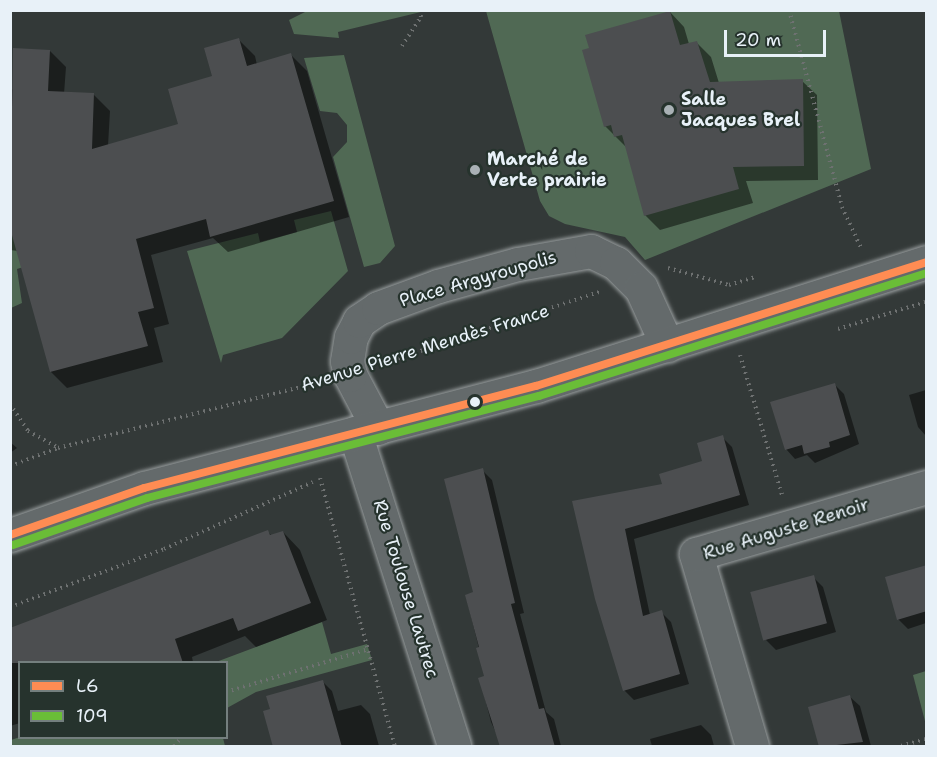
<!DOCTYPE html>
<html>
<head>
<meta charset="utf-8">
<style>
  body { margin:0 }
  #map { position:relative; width:937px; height:757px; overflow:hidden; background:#333938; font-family:"Shantell Sans",sans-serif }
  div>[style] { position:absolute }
  .green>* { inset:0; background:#506954 }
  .shadow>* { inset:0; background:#0007 }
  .building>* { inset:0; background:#4c4e50; transform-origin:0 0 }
  .path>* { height:4px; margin-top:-2px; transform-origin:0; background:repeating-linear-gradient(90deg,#6e7171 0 1.5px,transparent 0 6px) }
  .roads { filter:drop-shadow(0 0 2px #999e9f) drop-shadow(0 0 2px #999e9f) }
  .minor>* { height:33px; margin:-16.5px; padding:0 16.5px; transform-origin:16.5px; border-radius:16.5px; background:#646a6b }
  .bus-1>* { height:8px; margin:-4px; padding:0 4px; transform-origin:4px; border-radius:4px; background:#ff8c53 }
  .bus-2>* { height:8px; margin:-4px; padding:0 4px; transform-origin:4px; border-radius:4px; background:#6abd37 }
  .dots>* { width:16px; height:16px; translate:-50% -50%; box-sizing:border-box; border:3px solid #26332d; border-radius:50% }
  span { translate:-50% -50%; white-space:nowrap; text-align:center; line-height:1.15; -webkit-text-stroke:4.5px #26332d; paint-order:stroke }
  .poi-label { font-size:18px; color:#e8f1f8; font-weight:700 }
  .left { translate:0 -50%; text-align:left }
  .street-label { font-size:18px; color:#e8f1f8 }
  .frame { position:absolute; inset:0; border:12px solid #e8f1f8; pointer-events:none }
  .legend { position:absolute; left:18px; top:661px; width:210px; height:78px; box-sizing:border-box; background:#26332d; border:2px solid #747f7e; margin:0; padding:8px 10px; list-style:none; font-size:18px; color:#e8f1f8 }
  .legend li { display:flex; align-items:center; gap:12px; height:30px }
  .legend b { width:30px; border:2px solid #747f7e }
  .scale { position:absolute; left:724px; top:30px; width:102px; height:27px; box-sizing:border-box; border:3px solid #e8f1f8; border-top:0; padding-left:8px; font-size:18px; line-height:21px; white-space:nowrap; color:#e8f1f8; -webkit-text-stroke:4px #26332d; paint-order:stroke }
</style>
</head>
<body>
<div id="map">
  <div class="green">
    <i style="clip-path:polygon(307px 11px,307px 10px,425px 11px,338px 32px,339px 38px,294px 34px,289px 20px)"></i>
    <i style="clip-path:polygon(486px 11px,839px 11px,871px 169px,645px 260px,625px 237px,565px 224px,549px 216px,540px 201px)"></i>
    <i style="clip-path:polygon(344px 55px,395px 246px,380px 263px,364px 267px,333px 157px,347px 142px,347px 125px,337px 113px,320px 111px,304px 58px)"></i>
    <i style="clip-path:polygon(331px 211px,348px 271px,282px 338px,223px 355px,221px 363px,187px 251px,258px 233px,260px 242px,297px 232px,294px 220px)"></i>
    <i style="clip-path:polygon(11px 235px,89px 238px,123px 236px,17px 269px,22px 303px,11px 308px)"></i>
    <i style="clip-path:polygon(322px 622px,331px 654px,367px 644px,372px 660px,256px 692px,227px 708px,226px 662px,216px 662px)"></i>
    <i style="clip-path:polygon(926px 671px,926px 725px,913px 675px)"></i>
    <i style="clip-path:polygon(20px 737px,223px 738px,225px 746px,11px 746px,11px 740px)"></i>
  </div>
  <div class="shadow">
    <i style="clip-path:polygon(670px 12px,684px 27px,689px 44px,696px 42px,711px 57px,719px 83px,802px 81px,817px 95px,818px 180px,746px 181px,753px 203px,660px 230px,645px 215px,627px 148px,605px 126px)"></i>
    <i style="clip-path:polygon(239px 40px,255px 56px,257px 65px,291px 55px,307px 71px,349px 217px,228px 252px,213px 238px,151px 255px,169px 324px,154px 328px,163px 362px,67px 388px,51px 372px,18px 251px,10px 250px,10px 92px,50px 51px,66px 67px,64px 94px,94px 95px,110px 111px,108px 146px,180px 125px)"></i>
    <i style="clip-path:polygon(835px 385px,844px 394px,859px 444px,815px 463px,807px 455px,795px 459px,786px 449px)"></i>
    <i style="clip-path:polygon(926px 390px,926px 436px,918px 427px,909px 395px)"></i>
    <i style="clip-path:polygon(722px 437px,732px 447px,749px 505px,634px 539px,650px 615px,661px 612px,671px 622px,689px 684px,634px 700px,624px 690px,574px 503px,664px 485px,704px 462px)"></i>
    <i style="clip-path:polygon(10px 442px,17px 448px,10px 453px)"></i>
    <i style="clip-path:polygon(482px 470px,492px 480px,524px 613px,520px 614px,546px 712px,554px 719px,561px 746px,502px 746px,491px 722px,480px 679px,486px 677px,466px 596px,475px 593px)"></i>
    <i style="clip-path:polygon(268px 532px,272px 536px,283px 532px,300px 550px,327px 620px,256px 647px,245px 636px,192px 657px,193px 662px,20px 662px,20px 723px,10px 726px,10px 630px)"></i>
    <i style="clip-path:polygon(926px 567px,926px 623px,908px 629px,898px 619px)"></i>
    <i style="clip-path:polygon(813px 577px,823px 587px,836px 632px,776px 650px,766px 640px)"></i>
    <i style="clip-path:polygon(323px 682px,332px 691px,338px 711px,361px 705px,370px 714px,379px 746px,274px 746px)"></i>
    <i style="clip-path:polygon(849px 696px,860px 706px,871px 746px,820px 746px)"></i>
    <i style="clip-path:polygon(701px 725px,711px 735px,714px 746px,652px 746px,650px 739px)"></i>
  </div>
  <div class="building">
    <i style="clip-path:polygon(670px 11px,680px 45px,697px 41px,710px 82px,803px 79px,804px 166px,733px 167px,739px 189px,644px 216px,622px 135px,614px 137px,611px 125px,604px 127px,582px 50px,589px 48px,585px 35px)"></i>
    <i style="clip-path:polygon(239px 38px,247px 66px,291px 53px,334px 201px,210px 237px,206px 219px,136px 239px,154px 308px,138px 312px,148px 346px,50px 372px,10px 228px,13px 48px,50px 50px,48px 91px,94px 93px,92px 149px,178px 124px,168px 89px,212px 76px,204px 48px)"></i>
    <i style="clip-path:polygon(835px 383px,850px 435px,829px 442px,830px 447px,804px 454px,802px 445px,785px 450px,770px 402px)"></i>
    <i style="clip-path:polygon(723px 435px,740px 495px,625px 529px,643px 616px,662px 610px,680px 674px,623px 691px,595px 599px,572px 501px,662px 484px,659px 474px,702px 461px,697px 443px)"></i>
    <i style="clip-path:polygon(483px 468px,515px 603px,511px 604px,539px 709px,544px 708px,555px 747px,500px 747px,478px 678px,484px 676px,476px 648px,479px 647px,465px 595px,473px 592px,444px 479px)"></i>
    <i style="clip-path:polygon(268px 530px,270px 535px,283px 531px,311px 603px,238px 631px,233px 618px,175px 639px,183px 663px,10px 663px,10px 628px)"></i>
    <i style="clip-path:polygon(927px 565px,927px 611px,897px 620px,885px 577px)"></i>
    <i style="left:814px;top:575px;width:50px;height:66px;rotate:75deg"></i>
    <i style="clip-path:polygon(323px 680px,342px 747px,273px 747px,263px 711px,270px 709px,266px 696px)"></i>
    <i style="clip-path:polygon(850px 695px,863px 742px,819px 747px,808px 707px)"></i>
  </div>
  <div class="path">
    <i style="left:789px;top:10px;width:204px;rotate:74.9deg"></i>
    <i style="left:842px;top:207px;width:45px;rotate:65.1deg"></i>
    <i style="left:402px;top:46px;width:35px;rotate:-57deg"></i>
    <i style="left:421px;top:17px;width:7px;rotate:-98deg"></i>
    <i style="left:668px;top:268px;width:63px;rotate:15.6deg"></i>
    <i style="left:729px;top:285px;width:28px;rotate:-17deg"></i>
    <i style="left:838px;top:329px;width:92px;rotate:-17.1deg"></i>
    <i style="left:740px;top:355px;width:146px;rotate:73.3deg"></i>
    <i style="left:381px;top:364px;width:230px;rotate:-18.3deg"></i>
    <i style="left:10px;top:404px;width:32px;rotate:56deg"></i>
    <i style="left:28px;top:431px;width:33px;rotate:29deg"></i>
    <i style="left:10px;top:466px;width:51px;rotate:-20.6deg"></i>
    <i style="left:58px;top:448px;width:267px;rotate:-14.1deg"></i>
    <i style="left:320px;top:478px;width:278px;rotate:74.4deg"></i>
    <i style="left:10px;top:607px;width:165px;rotate:-20.6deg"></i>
    <i style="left:164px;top:549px;width:163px;rotate:-24.2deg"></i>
    <i style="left:226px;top:692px;width:149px;rotate:-16.7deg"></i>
    <i style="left:174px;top:746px;width:11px;rotate:-49deg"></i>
    <i style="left:901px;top:746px;width:26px;rotate:-16deg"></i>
  </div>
  <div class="roads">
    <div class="minor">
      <i style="left:378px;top:428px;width:60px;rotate:-117.8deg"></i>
      <i style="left:350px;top:375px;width:14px;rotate:-102deg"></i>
      <i style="left:347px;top:361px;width:24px;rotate:-81deg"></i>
      <i style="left:351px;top:337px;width:18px;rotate:-63deg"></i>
      <i style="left:359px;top:321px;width:23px;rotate:-34deg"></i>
      <i style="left:378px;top:308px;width:64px;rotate:-20.1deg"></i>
      <i style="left:438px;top:286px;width:83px;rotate:-15.4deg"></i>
      <i style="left:518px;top:264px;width:74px;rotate:-10.1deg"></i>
      <i style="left:591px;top:251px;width:28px;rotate:26deg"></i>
      <i style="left:616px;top:263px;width:35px;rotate:45deg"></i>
      <i style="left:641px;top:288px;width:63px;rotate:65.5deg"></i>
      <i style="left:355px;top:433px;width:328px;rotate:72.4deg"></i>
      <i style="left:10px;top:535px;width:142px;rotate:-19.3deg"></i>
      <i style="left:144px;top:488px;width:405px;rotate:-14.6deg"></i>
      <i style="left:536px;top:386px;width:409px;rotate:-17.6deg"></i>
      <i style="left:752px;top:746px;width:200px;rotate:-106.3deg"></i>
      <i style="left:696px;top:554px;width:240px;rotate:-16.2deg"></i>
    </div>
  </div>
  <div class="bus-1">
    <i style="left:10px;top:535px;width:142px;rotate:-19.3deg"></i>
    <i style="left:144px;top:488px;width:405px;rotate:-14.6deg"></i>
    <i style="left:536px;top:386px;width:409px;rotate:-17.6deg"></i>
  </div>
  <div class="bus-2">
    <i style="left:13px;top:545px;width:142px;rotate:-19.3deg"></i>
    <i style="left:147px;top:498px;width:405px;rotate:-14.6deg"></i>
    <i style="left:539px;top:396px;width:406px;rotate:-17.6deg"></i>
  </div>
  <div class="dots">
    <i style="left:669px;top:110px;background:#a9b1b5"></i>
    <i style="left:475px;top:170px;background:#a9b1b5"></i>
    <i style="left:475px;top:402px;background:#e8f1f8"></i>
  </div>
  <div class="poi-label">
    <span class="left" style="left:681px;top:110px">Salle<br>Jacques Brel</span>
    <span class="left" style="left:487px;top:170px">Marché de<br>Verte prairie</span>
  </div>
  <div class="street-label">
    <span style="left:478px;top:279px;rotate:-16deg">Place Argyroupolis</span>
    <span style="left:425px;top:348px;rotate:-17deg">Avenue Pierre Mendès France</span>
    <span style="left:786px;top:529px;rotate:-17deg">Rue Auguste Renoir</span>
    <span style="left:406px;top:589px;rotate:73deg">Rue Toulouse Lautrec</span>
  </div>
  <div class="frame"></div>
  <ul class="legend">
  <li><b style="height:8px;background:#ff8c53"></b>L6</li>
  <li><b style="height:8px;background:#6abd37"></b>109</li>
  </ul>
  <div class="scale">20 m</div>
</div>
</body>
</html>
